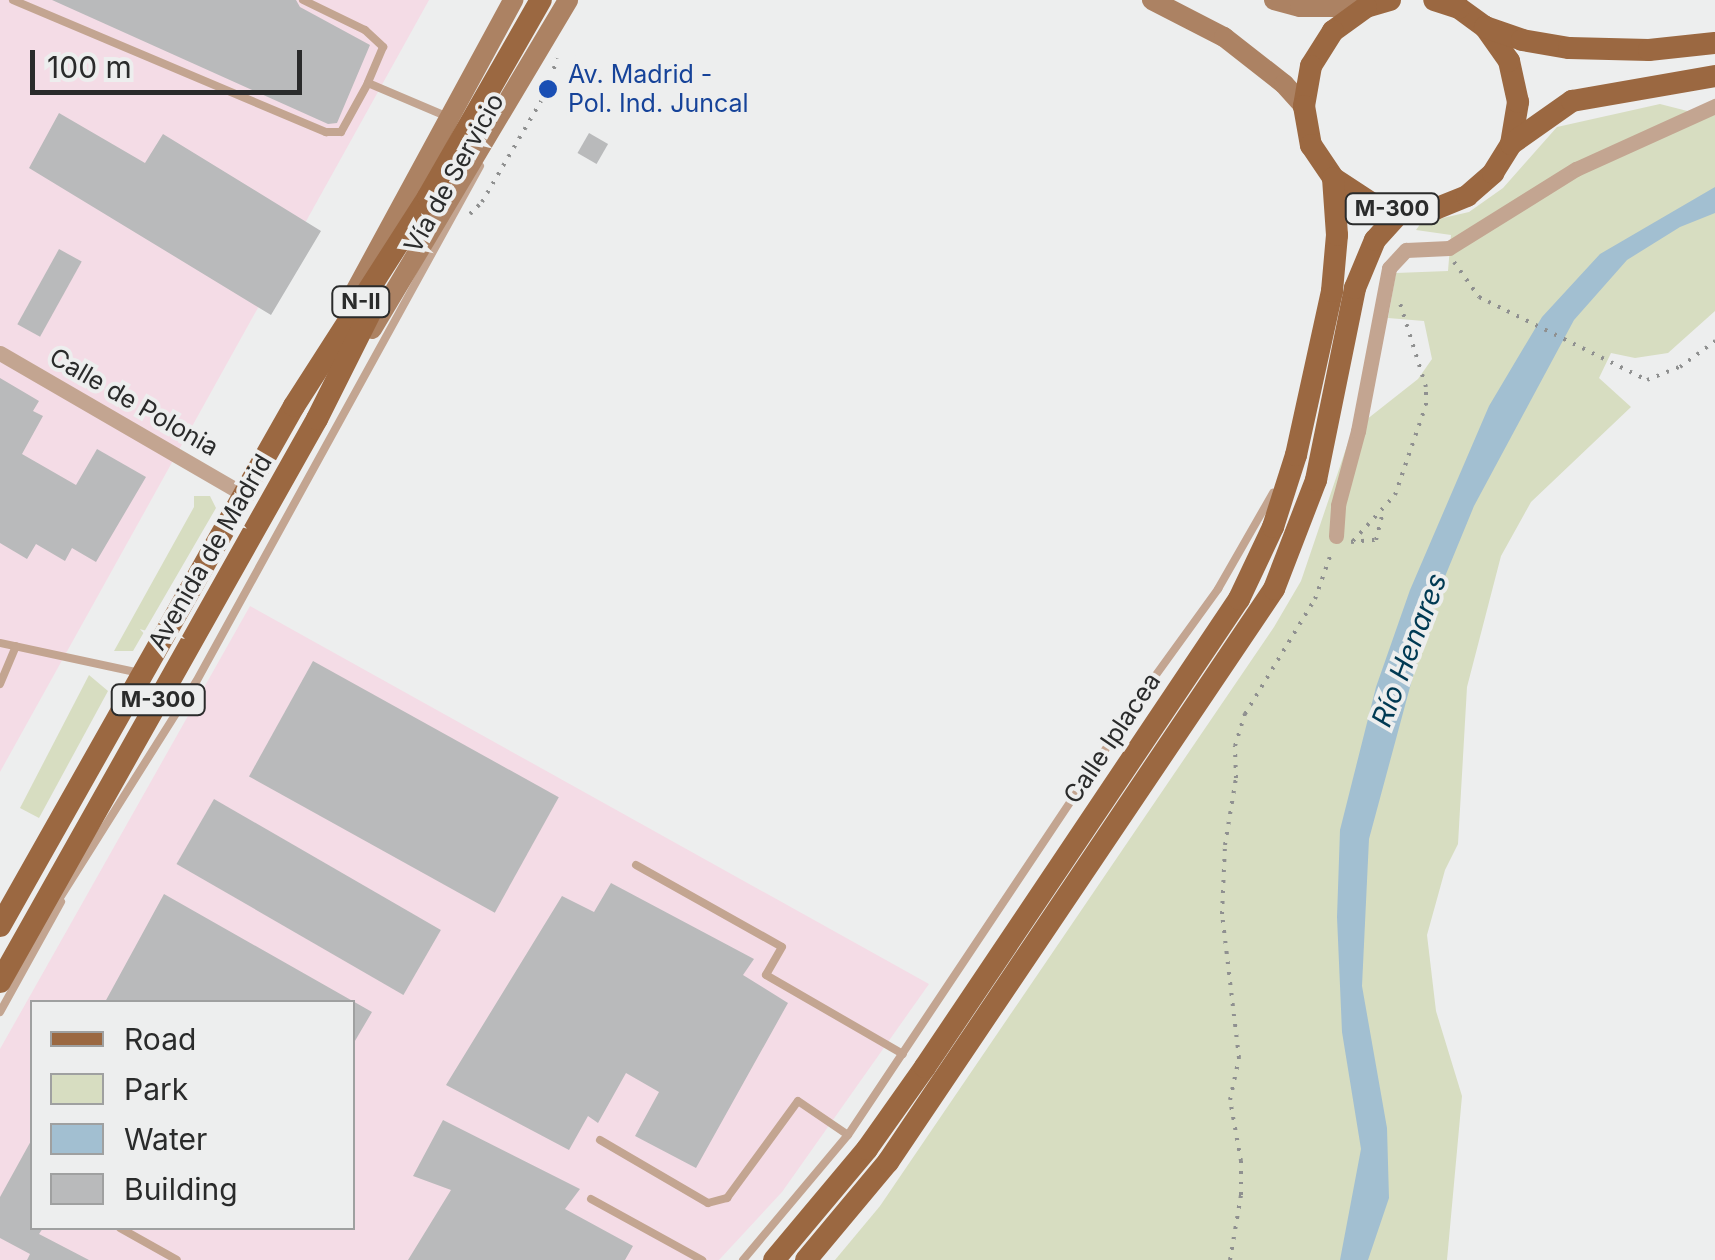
<!DOCTYPE html>
<html>
<head>
<meta charset="utf-8">
<style>
  body { margin:0 }
  #map { position:relative; width:1715px; height:1260px; overflow:hidden; background:#edeeee; font-family:Inter,sans-serif }
  div>[style] { position:absolute }
  .industrial>* { inset:0; background:#f4dce6 }
  .green>* { inset:0; background:#d7ddc1 }
  .water>* { inset:0; background:#a2bfd1 }
  .building>* { inset:0; background:#b9babb; transform-origin:0 0 }
  .path>* { height:4px; margin-top:-2px; transform-origin:0; background:repeating-linear-gradient(90deg,#8f9090 0 2.5px,transparent 0 10.5px) }
  .lane>* { height:8px; margin:-4px; padding:0 4px; transform-origin:4px; border-radius:4px; background:#c3a591 }
  .street>* { height:15px; margin:-7.5px; padding:0 7.5px; transform-origin:7.5px; border-radius:7.5px; background:#c3a591 }
  .secondary>* { height:20px; margin:-10px; padding:0 10px; transform-origin:10px; border-radius:10px; background:#ac8263 }
  .primary>* { height:22px; margin:-11px; padding:0 11px; transform-origin:11px; border-radius:11px; background:#9b6841 }
  .dots>* { width:28px; height:28px; translate:-50% -50%; box-sizing:border-box; border:5px solid #edeeee; border-radius:50% }
  span { translate:-50% -50%; white-space:nowrap; text-align:center; line-height:1.15; -webkit-text-stroke:8px #edeeee; paint-order:stroke }
  .shield-label span { padding:2px 8px; background:#edeeee; border:2px solid; border-radius:8px; -webkit-text-stroke-width:0 }
  .shield-label { font-size:22px; color:#2a2b2b; font-weight:700 }
  .transit-label { font-size:25px; color:#164399 }
  .left { translate:0 -50%; text-align:left }
  .street-label { font-size:25px; color:#2a2b2b }
  .water-label { font-size:28px; color:#003a53; font-style:italic }
  .legend { position:absolute; left:30px; top:1000px; width:325px; height:230px; box-sizing:border-box; background:#edeeee; border:2px solid #9fa0a0; margin:0; padding:12px 18px; list-style:none; font-size:30px; color:#2a2b2b }
  .legend li { display:flex; align-items:center; gap:20px; height:50px }
  .legend b { width:50px; border:2px solid #9fa0a0 }
  .scale { position:absolute; left:30px; top:50px; width:272px; height:45px; box-sizing:border-box; border:5px solid #2a2b2b; border-top:0; padding-left:12px; font-size:30px; line-height:35px; white-space:nowrap; color:#2a2b2b; -webkit-text-stroke:8px #edeeee; paint-order:stroke }
</style>
</head>
<body>
<div id="map">
  <div class="industrial">
    <i style="clip-path:polygon(0 0,429px 0,0 772px)"></i>
    <i style="clip-path:polygon(evenodd,250px 606px,929px 984px,782px 1192px,719px 1260px,0 1260px,0 1049px,250px 606px,32px 1002px,352px 1002px,352px 1228px,32px 1228px,32px 1002px)"></i>
  </div>
  <div class="green">
    <i style="clip-path:polygon(1660px 104px,1703px 115px,1715px 112px,1715px 311px,1668px 353px,1635px 358px,1611px 353px,1599px 378px,1631px 407px,1531px 502px,1501px 556px,1467px 687px,1458px 844px,1445px 870px,1427px 935px,1436px 1011px,1462px 1096px,1447px 1260px,835px 1260px,880px 1206px,1274px 627px,1301px 581px,1352px 431px,1418px 379px,1432px 359px,1424px 321px,1388px 318px,1396px 273px,1448px 271px,1451px 235px,1416px 230px,1421px 223px,1469px 212px,1503px 188px,1557px 127px)"></i>
    <i style="clip-path:polygon(194px 496px,210px 496px,216px 508px,133px 651px,114px 651px,194px 507px)"></i>
    <i style="clip-path:polygon(89px 675px,108px 691px,39px 818px,20px 808px)"></i>
  </div>
  <div class="water">
    <i style="clip-path:polygon(1715px 187px,1715px 213px,1680px 227px,1627px 260px,1574px 320px,1474px 506px,1430px 613px,1369px 839px,1362px 986px,1387px 1128px,1389px 1198px,1368px 1260px,1340px 1260px,1361px 1149px,1342px 1032px,1337px 917px,1340px 830px,1376px 687px,1410px 590px,1489px 406px,1542px 317px,1600px 254px)"></i>
  </div>
  <div class="building">
    <i style="clip-path:polygon(52px 0,296px 0,300px 7px,370px 45px,337px 123px,328px 124px)"></i>
    <i style="clip-path:polygon(59px 113px,145px 163px,163px 134px,321px 231px,271px 315px,29px 168px)"></i>
    <i style="left:589px;top:133px;width:22px;height:23px;rotate:30deg"></i>
    <i style="left:59px;top:249px;width:26px;height:86px;rotate:29deg"></i>
    <i style="clip-path:polygon(0 378px,39px 401px,33px 411px,43px 416px,22px 454px,76px 485px,97px 449px,146px 477px,96px 562px,72px 548px,65px 561px,36px 544px,27px 559px,0 543px)"></i>
    <i style="left:313px;top:661px;width:281px;height:132px;rotate:29deg"></i>
    <i style="left:214px;top:799px;width:262px;height:75px;rotate:30deg"></i>
    <i style="clip-path:polygon(611px 883px,754px 959px,743px 975px,788px 1003px,696px 1168px,635px 1136px,659px 1092px,626px 1073px,598px 1123px,588px 1116px,569px 1150px,446px 1085px,562px 896px,594px 912px)"></i>
    <i style="clip-path:polygon(164px 894px,372px 1012px,352px 1046px,352px 1002px,105px 1002px)"></i>
    <i style="clip-path:polygon(443px 1120px,580px 1189px,565px 1209px,633px 1246px,625px 1260px,408px 1260px,451px 1190px,413px 1176px)"></i>
    <i style="clip-path:polygon(32px 1139px,32px 1228px,43px 1228px,39px 1234px,89px 1260px,27px 1260px,30px 1254px,0 1238px,0 1197px)"></i>
  </div>
  <div class="path">
    <i style="left:470px;top:214px;width:17px;rotate:-45deg"></i>
    <i style="left:482px;top:202px;width:131px;rotate:-59.7deg"></i>
    <i style="left:548px;top:89px;width:32px;rotate:-74deg"></i>
    <i style="left:1454px;top:262px;width:43px;rotate:54.5deg"></i>
    <i style="left:1479px;top:297px;width:187px;rotate:26.3deg"></i>
    <i style="left:1647px;top:380px;width:35px;rotate:-22deg"></i>
    <i style="left:1680px;top:367px;width:44px;rotate:-36.6deg"></i>
    <i style="left:1353px;top:541px;width:62px;rotate:-47.6deg"></i>
    <i style="left:1395px;top:495px;width:95px;rotate:-71deg"></i>
    <i style="left:1426px;top:405px;width:18px;rotate:-90deg"></i>
    <i style="left:1426px;top:387px;width:91px;rotate:-107.2deg"></i>
    <i style="left:1351px;top:542px;width:25px;rotate:-5deg"></i>
    <i style="left:1376px;top:540px;width:29px;rotate:-76deg"></i>
    <i style="left:1230px;top:1260px;width:66px;rotate:-80.4deg"></i>
    <i style="left:1241px;top:1195px;width:34px;rotate:-90deg"></i>
    <i style="left:1241px;top:1161px;width:62px;rotate:-100.2deg"></i>
    <i style="left:1230px;top:1100px;width:43px;rotate:-77.9deg"></i>
    <i style="left:1239px;top:1058px;width:145px;rotate:-96.7deg"></i>
    <i style="left:1222px;top:914px;width:69px;rotate:-87.5deg"></i>
    <i style="left:1225px;top:845px;width:68px;rotate:-80.7deg"></i>
    <i style="left:1236px;top:778px;width:32px;rotate:-92deg"></i>
    <i style="left:1235px;top:746px;width:34px;rotate:-73deg"></i>
    <i style="left:1245px;top:714px;width:135px;rotate:-58.7deg"></i>
    <i style="left:1315px;top:599px;width:51px;rotate:-70.5deg"></i>
  </div>
  <div class="lane">
    <i style="left:13px;top:0;width:340px;rotate:22.9deg"></i>
    <i style="left:326px;top:132px;width:15px"></i>
    <i style="left:341px;top:132px;width:56px;rotate:-61.1deg"></i>
    <i style="left:368px;top:83px;width:87px;rotate:23deg"></i>
    <i style="left:303px;top:0;width:69px;rotate:25.8deg"></i>
    <i style="left:365px;top:30px;width:25px;rotate:43deg"></i>
    <i style="left:383px;top:47px;width:39px;rotate:113deg"></i>
    <i style="left:0;top:643px;width:143px;rotate:12.1deg"></i>
    <i style="left:0;top:684px;width:41px;rotate:-67.2deg"></i>
    <i style="left:636px;top:865px;width:167px;rotate:29.3deg"></i>
    <i style="left:782px;top:947px;width:32px;rotate:120deg"></i>
    <i style="left:766px;top:975px;width:158px;rotate:30deg"></i>
    <i style="left:56px;top:904px;width:262px;rotate:-57.8deg"></i>
    <i style="left:196px;top:682px;width:589px;rotate:-61.17deg"></i>
    <i style="left:0;top:1012px;width:126px;rotate:-61deg"></i>
    <i style="left:600px;top:1140px;width:125px;rotate:30.3deg"></i>
    <i style="left:708px;top:1203px;width:20px;rotate:-15deg"></i>
    <i style="left:727px;top:1198px;width:120px;rotate:-53.8deg"></i>
    <i style="left:798px;top:1101px;width:60px;rotate:34.2deg"></i>
    <i style="left:591px;top:1199px;width:127px;rotate:28.8deg"></i>
    <i style="left:120px;top:1228px;width:65px;rotate:29.3deg"></i>
    <i style="left:743px;top:1260px;width:163px;rotate:-50deg"></i>
    <i style="left:848px;top:1135px;width:535px;rotate:-56.28deg"></i>
    <i style="left:1145px;top:690px;width:125px;rotate:-54.1deg"></i>
    <i style="left:1218px;top:589px;width:111px;rotate:-60.2deg"></i>
  </div>
  <div class="street">
    <i style="left:0;top:353px;width:281px;rotate:30.1deg"></i>
    <i style="left:1336px;top:536px;width:31px;rotate:-86deg"></i>
    <i style="left:1338px;top:505px;width:77px;rotate:-74.9deg"></i>
    <i style="left:1358px;top:431px;width:166px;rotate:-79.2deg"></i>
    <i style="left:1389px;top:268px;width:25px;rotate:-47deg"></i>
    <i style="left:1406px;top:250px;width:43px;rotate:-2.7deg"></i>
    <i style="left:1449px;top:248px;width:150px;rotate:-31.9deg"></i>
    <i style="left:1576px;top:169px;width:153px;rotate:-24.4deg"></i>
  </div>
  <div class="secondary">
    <i style="left:1152px;top:0;width:81px;rotate:27.2deg"></i>
    <i style="left:1224px;top:37px;width:76px;rotate:38.1deg"></i>
    <i style="left:1284px;top:84px;width:30px;rotate:48deg"></i>
    <i style="left:1274px;top:0;width:27px;rotate:15deg"></i>
    <i style="left:1300px;top:7px;width:66px"></i>
    <i style="left:345px;top:310px;width:353px;rotate:-61.5deg"></i>
    <i style="left:372px;top:329px;width:383px;rotate:-59.2deg"></i>
  </div>
  <div class="primary">
    <i style="left:1390px;top:0;width:25px;rotate:164deg"></i>
    <i style="left:1366px;top:7px;width:41px;rotate:144deg"></i>
    <i style="left:1333px;top:31px;width:41px;rotate:122.2deg"></i>
    <i style="left:1311px;top:66px;width:41px;rotate:99.9deg"></i>
    <i style="left:1304px;top:106px;width:40px;rotate:80deg"></i>
    <i style="left:1311px;top:145px;width:40px;rotate:56deg"></i>
    <i style="left:1333px;top:178px;width:51px;rotate:33.1deg"></i>
    <i style="left:1376px;top:206px;width:25px;rotate:11deg"></i>
    <i style="left:1401px;top:211px;width:34px;rotate:-3deg"></i>
    <i style="left:1435px;top:209px;width:35px;rotate:-22deg"></i>
    <i style="left:1467px;top:196px;width:35px;rotate:-41deg"></i>
    <i style="left:1493px;top:173px;width:34px;rotate:-58deg"></i>
    <i style="left:1511px;top:144px;width:43px;rotate:-80.5deg"></i>
    <i style="left:1518px;top:102px;width:42px;rotate:-102.4deg"></i>
    <i style="left:1509px;top:61px;width:42px;rotate:-125.2deg"></i>
    <i style="left:1485px;top:27px;width:32px;rotate:-144deg"></i>
    <i style="left:1459px;top:8px;width:26px;rotate:-162deg"></i>
    <i style="left:1485px;top:27px;width:39px;rotate:19deg"></i>
    <i style="left:1522px;top:40px;width:48px;rotate:9.7deg"></i>
    <i style="left:1569px;top:48px;width:80px;rotate:1.4deg"></i>
    <i style="left:1649px;top:50px;width:66px;rotate:-6.1deg"></i>
    <i style="left:1511px;top:144px;width:75px;rotate:-35.2deg"></i>
    <i style="left:1572px;top:101px;width:145px;rotate:-9.9deg"></i>
    <i style="left:0;top:926px;width:597px;rotate:-60.52deg"></i>
    <i style="left:294px;top:406px;width:248px;rotate:-57.3deg"></i>
    <i style="left:428px;top:197px;width:227px;rotate:-60.2deg"></i>
    <i style="left:0;top:982px;width:646px;rotate:-60.62deg"></i>
    <i style="left:317px;top:419px;width:125px;rotate:-63.4deg"></i>
    <i style="left:774px;top:1260px;width:145px;rotate:-50deg"></i>
    <i style="left:867px;top:1149px;width:100px;rotate:-54.7deg"></i>
    <i style="left:925px;top:1067px;width:564px;rotate:-56.14deg"></i>
    <i style="left:1239px;top:599px;width:80px;rotate:-64.7deg"></i>
    <i style="left:1273px;top:527px;width:76px;rotate:-72.3deg"></i>
    <i style="left:1296px;top:455px;width:168px;rotate:-77.6deg"></i>
    <i style="left:1332px;top:291px;width:56px;rotate:-84.9deg"></i>
    <i style="left:1337px;top:235px;width:57px;rotate:-94deg"></i>
    <i style="left:806px;top:1260px;width:128px;rotate:-50.1deg"></i>
    <i style="left:888px;top:1162px;width:691px;rotate:-56.03deg"></i>
    <i style="left:1274px;top:589px;width:117px;rotate:-68.9deg"></i>
    <i style="left:1316px;top:480px;width:196px;rotate:-78.5deg"></i>
    <i style="left:1355px;top:288px;width:52px;rotate:-67.4deg"></i>
    <i style="left:1375px;top:240px;width:39px;rotate:-48deg"></i>
  </div>
  <div class="dots">
    <i style="left:548px;top:89px;background:#1a4fb4"></i>
  </div>
  <div class="shield-label">
    <span style="left:1392px;top:209px">M-300</span>
    <span style="left:361px;top:302px">N-II</span>
    <span style="left:158px;top:700px">M-300</span>
  </div>
  <div class="transit-label">
    <span class="left" style="left:568px;top:89px">Av. Madrid -<br>Pol. Ind. Juncal</span>
  </div>
  <div class="street-label">
    <span style="left:454px;top:173px;rotate:-61deg">Vía de Servicio</span>
    <span style="left:134px;top:402px;rotate:30deg">Calle de Polonia</span>
    <span style="left:210px;top:552px;rotate:-60deg">Avenida de Madrid</span>
    <span style="left:1112px;top:738px;rotate:-56deg">Calle Iplacea</span>
  </div>
  <div class="water-label">
    <span style="left:1409px;top:650px;rotate:-69deg">Río Henares</span>
  </div>
  <ul class="legend">
  <li><b style="height:12px;background:#9b6841"></b>Road</li>
  <li><b style="height:28px;background:#d7ddc1"></b>Park</li>
  <li><b style="height:28px;background:#a2bfd1"></b>Water</li>
  <li><b style="height:28px;background:#b9babb"></b>Building</li>
  </ul>
  <div class="scale">100 m</div>
</div>
</body>
</html>
